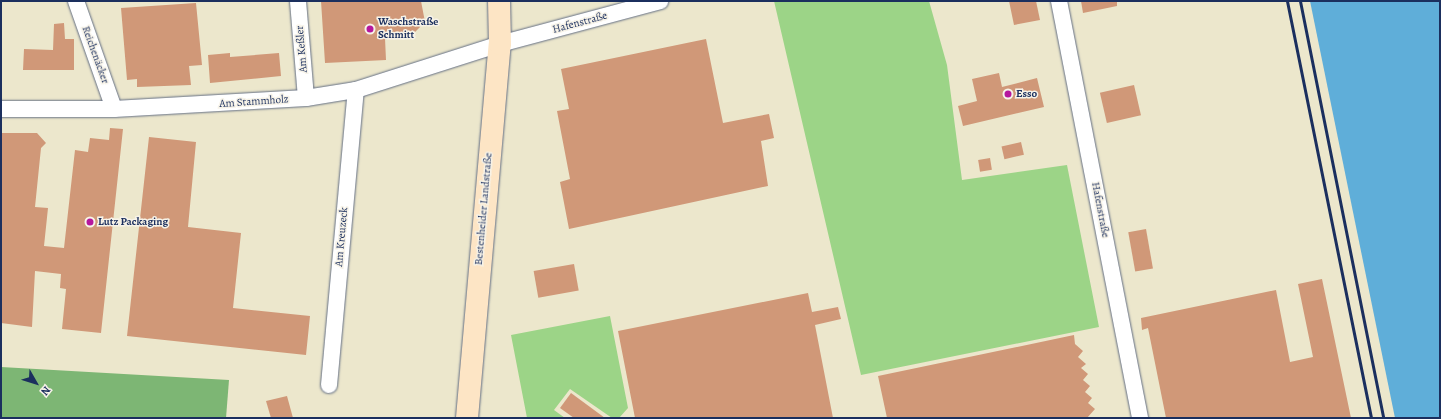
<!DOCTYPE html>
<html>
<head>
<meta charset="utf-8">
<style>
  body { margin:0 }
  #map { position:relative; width:1441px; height:419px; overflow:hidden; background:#ece7cc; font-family:Alegreya,serif }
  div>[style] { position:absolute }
  .green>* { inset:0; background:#9cd487 }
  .forest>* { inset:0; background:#7db674 }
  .water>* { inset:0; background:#5faed9 }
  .building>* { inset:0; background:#d09878; transform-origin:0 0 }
  .roads { filter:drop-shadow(0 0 1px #646f84) drop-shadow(0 0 1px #646f84) }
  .minor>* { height:16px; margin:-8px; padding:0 8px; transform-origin:8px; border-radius:8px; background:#fff }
  .secondary>* { height:22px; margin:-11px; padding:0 11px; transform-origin:11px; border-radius:11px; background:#fde5c5 }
  .rail>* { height:3px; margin:-1.5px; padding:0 1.5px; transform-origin:1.5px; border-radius:1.5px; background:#1b2f5e }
  .dots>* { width:11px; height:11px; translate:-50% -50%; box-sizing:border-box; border:2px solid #f7f3e8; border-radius:50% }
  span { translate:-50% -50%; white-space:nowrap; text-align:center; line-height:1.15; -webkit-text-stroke:3px #f7f3e8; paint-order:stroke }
  .poi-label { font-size:11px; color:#1b2f5e; font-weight:700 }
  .left { translate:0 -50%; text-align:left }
  .street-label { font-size:11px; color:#1b2f5e }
  .frame { position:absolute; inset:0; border:2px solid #1b2f5e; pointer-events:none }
  .north { position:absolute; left:16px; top:363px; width:40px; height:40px; -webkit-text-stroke:3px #f7f3e8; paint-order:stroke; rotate:129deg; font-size:11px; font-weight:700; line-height:16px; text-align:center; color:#1b2f5e }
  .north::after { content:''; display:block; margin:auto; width:14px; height:18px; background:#1b2f5e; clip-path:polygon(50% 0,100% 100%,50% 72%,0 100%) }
</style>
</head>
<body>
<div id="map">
  <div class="green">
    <i style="clip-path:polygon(774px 1px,929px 1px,947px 65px,962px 180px,1067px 165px,1099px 327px,861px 375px)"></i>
    <i style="clip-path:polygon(610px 316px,628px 408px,619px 418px,612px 418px,570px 389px,554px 410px,565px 418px,527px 418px,511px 335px)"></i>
  </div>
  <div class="forest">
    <i style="clip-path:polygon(1px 367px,229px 380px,226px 418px,1px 418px)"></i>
  </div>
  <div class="water">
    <i style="clip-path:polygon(1310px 1px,1440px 1px,1440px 418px,1395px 418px)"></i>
  </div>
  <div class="building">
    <i style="clip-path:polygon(321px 1px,421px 1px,425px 22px,411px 36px,385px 38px,386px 60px,325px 63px)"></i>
    <i style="clip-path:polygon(1009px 1px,1036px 1px,1040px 20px,1014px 25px)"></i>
    <i style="clip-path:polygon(1081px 1px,1117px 1px,1117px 6px,1083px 13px)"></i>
    <i style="clip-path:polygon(196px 3px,202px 65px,189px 66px,191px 85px,137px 87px,137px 79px,127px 80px,121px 8px)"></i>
    <i style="clip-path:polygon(64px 23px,65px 39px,74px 39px,74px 70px,23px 70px,24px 49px,53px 50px,54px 24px)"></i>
    <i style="clip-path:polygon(706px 39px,723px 123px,769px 114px,774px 138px,761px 141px,768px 186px,569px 229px,560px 182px,570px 179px,557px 111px,569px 109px,561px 69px)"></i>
    <i style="clip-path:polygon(230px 53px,230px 57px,279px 53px,281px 76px,210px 83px,208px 55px)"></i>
    <i style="clip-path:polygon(999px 73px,1002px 87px,1037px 78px,1044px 107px,963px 126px,958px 106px,977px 101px,972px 79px)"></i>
    <i style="left:1134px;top:85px;width:31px;height:35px;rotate:77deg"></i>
    <i style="clip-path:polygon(110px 128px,123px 129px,101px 333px,62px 329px,66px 289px,60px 288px,61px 274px,35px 271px,32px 327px,1px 323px,1px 133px,37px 133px,46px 143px,41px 148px,35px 207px,48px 208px,44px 246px,64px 248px,75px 150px,88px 152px,90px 138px,109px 140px)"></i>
    <i style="clip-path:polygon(149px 137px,196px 142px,188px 227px,241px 233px,233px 308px,310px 316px,306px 355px,127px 336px)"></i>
    <i style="left:1021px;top:142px;width:13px;height:20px;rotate:77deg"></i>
    <i style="left:990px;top:158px;width:12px;height:12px;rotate:81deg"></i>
    <i style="left:1146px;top:229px;width:40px;height:18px;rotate:80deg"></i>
    <i style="left:574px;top:264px;width:27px;height:41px;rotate:80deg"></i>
    <i style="clip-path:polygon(1322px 279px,1351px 418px,1166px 418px,1148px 328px,1142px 330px,1141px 318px,1276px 290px,1290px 362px,1313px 357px,1298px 284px)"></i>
    <i style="clip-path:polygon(808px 293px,812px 312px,838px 307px,841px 319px,815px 325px,833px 418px,635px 418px,618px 331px)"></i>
    <i style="clip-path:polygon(1074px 335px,1075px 344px,1083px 351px,1078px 357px,1086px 364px,1081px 368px,1088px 374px,1083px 380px,1090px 386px,1085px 392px,1092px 398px,1088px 403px,1095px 409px,1087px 418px,887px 418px,878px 376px)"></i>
    <i style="clip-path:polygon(571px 393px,605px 418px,574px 418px,560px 408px)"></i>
    <i style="clip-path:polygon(287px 396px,293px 418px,271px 418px,266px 401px)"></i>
  </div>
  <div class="roads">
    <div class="minor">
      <i style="left:76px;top:1px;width:114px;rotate:70.6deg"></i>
      <i style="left:298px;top:1px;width:97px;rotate:85.3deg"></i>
      <i style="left:1059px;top:1px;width:425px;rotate:79deg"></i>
      <i style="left:1px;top:109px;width:113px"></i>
      <i style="left:114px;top:109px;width:192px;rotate:-3.3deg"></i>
      <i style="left:306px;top:98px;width:51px;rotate:-9.1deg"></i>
      <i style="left:356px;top:90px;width:151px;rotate:-17.7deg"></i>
      <i style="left:500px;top:44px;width:166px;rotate:-15deg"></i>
      <i style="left:329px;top:385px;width:296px;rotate:-84.8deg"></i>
    </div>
    <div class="secondary">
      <i style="left:467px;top:418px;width:375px;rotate:-85deg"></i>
      <i style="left:500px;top:44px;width:43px;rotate:-91.3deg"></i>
    </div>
  </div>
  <div class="rail">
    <i style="left:1287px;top:1px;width:425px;rotate:78.6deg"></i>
    <i style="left:1300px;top:1px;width:425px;rotate:78.7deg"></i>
  </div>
  <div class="dots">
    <i style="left:370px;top:29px;background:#b5179e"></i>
    <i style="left:1008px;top:94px;background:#b5179e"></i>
    <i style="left:90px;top:222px;background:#b5179e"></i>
  </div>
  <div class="poi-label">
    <span class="left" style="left:378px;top:29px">Waschstraße<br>Schmitt</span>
    <span class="left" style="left:1016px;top:94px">Esso</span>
    <span class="left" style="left:98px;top:222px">Lutz Packaging</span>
  </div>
  <div class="street-label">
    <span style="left:580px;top:23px;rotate:-15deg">Hafenstraße</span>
    <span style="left:302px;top:49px;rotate:-95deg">Am Keßler</span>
    <span style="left:95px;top:55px;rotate:70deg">Reichenäcker</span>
    <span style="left:254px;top:102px;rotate:-4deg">Am Stammholz</span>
    <span style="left:484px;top:209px;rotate:-85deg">Bestenheider Landstraße</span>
    <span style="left:1100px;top:210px;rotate:79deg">Hafenstraße</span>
    <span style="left:342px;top:237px;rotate:-85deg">Am Kreuzeck</span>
  </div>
  <div class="frame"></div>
  <div class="north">N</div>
</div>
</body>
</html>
